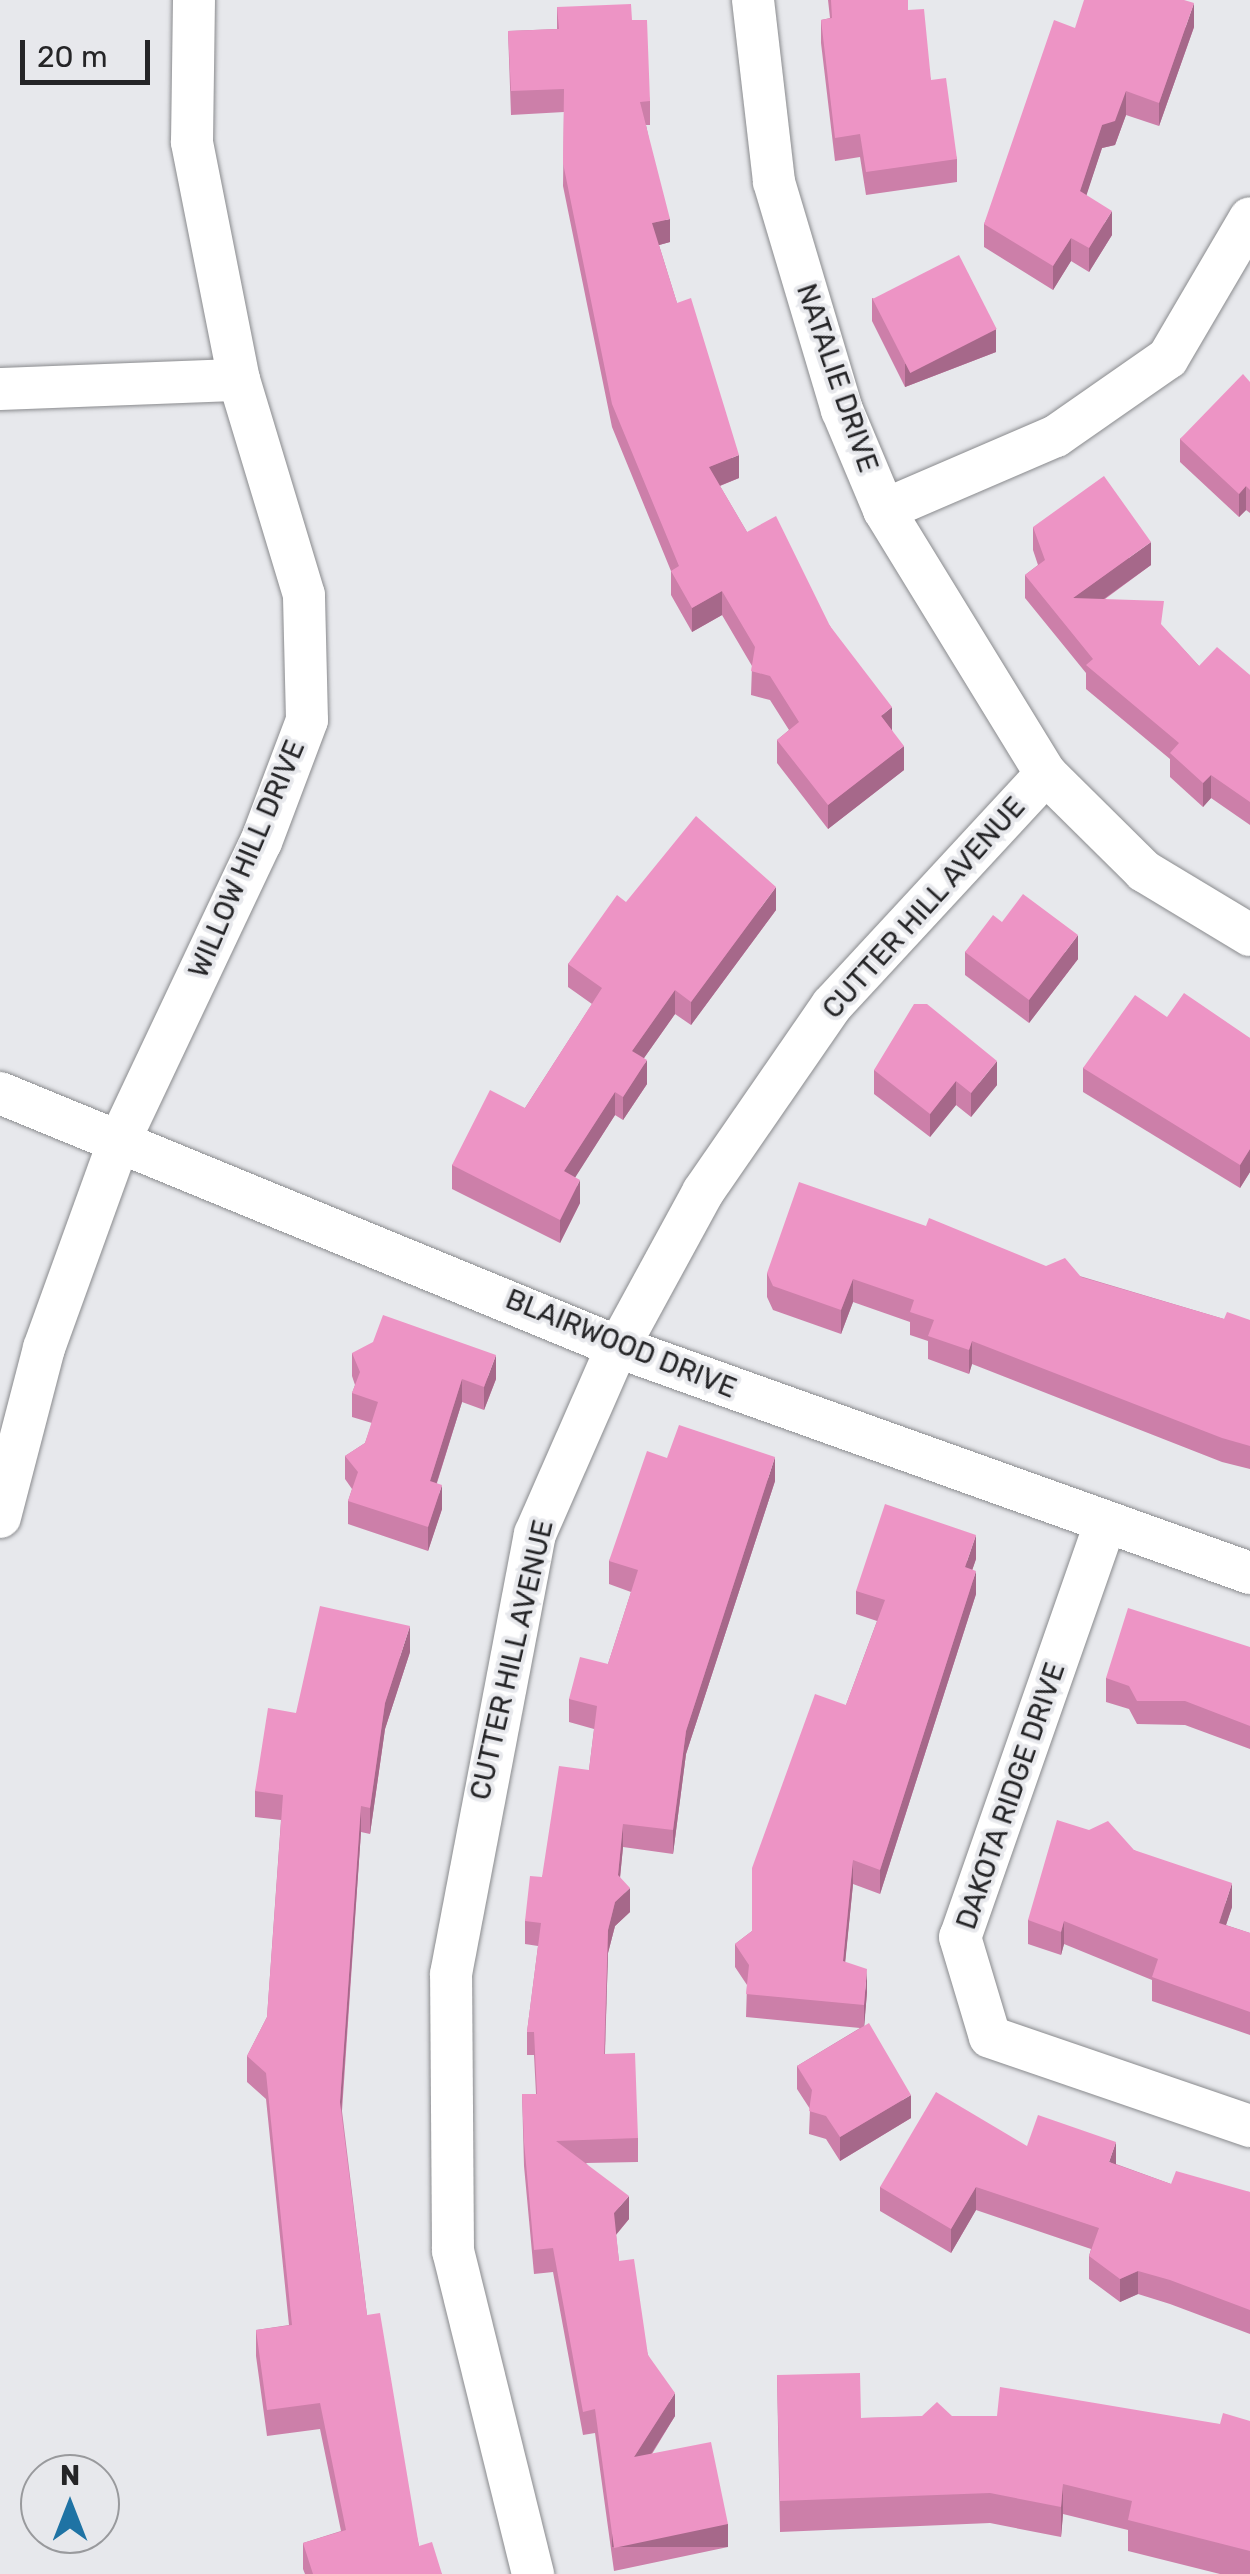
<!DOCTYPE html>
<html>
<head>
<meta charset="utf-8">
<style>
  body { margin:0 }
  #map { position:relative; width:1250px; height:2574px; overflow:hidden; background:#e7e8ec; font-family:Rubik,sans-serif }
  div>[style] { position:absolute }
  .roads { filter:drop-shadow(0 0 2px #8a8b8e) drop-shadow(0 0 2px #8a8b8e) }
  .minor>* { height:42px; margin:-21px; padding:0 21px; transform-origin:21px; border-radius:21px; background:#fff }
  .wall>* { inset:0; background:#cc7fa9 }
  .shaded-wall>* { inset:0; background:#a6688a; transform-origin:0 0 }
  .building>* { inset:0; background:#ed94c5; transform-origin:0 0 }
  span { translate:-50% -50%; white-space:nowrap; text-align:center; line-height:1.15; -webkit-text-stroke:8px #e7e8ec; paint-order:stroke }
  .street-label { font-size:28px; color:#252527 }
  .north { position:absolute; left:20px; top:2454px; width:100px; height:100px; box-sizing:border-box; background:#e7e8ec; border:2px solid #999a9d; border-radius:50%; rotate:0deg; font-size:28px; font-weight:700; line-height:40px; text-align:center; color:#252527 }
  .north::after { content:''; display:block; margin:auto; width:35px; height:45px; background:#1f73a4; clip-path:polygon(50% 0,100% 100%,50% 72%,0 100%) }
  .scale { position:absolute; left:20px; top:40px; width:130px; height:45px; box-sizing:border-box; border:5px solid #252527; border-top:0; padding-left:12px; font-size:30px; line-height:35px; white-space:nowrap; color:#252527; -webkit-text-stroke:8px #e7e8ec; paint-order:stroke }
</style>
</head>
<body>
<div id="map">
  <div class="roads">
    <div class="minor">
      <i style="left:753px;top:0;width:183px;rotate:83.4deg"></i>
      <i style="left:774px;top:182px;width:238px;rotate:73.4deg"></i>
      <i style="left:842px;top:410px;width:108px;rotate:67.2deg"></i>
      <i style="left:884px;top:510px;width:310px;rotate:58.5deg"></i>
      <i style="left:1046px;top:774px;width:138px;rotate:44.7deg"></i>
      <i style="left:1144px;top:871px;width:124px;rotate:31.1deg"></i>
      <i style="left:0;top:389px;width:239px;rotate:-2.2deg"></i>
      <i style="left:884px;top:510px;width:187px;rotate:-23.3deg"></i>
      <i style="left:1056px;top:436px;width:136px;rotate:-34.9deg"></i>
      <i style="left:1168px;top:358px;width:162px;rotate:-59.6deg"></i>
      <i style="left:0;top:1093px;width:668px;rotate:22.34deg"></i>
      <i style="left:618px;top:1347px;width:671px;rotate:19.68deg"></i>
      <i style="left:0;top:1517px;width:175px;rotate:-75.4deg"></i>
      <i style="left:44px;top:1348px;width:215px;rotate:-70.1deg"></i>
      <i style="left:117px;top:1146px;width:336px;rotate:-64.7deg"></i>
      <i style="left:261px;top:842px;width:130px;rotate:-69.3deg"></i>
      <i style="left:307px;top:720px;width:125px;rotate:-91.4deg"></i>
      <i style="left:304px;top:595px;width:225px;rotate:-106.8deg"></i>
      <i style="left:239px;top:380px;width:243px;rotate:-101.2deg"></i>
      <i style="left:192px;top:142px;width:142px;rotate:-89.2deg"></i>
      <i style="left:1105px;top:1524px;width:438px;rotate:109.3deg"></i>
      <i style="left:960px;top:1937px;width:104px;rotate:73.3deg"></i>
      <i style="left:990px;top:2037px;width:275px;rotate:18.9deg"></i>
      <i style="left:533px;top:2574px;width:333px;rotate:-103.9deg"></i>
      <i style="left:453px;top:2251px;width:277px;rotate:-90.4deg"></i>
      <i style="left:451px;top:1974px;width:448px;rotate:-79.2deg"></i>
      <i style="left:535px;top:1534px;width:191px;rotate:-66.3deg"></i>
      <i style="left:612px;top:1359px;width:190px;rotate:-61.4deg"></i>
      <i style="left:703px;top:1192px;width:227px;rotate:-55.4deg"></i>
      <i style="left:832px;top:1005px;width:315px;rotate:-47.2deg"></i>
    </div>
  </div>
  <div class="wall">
    <i style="clip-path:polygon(828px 0,908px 0,908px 10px,957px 159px,957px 182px,866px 195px,860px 157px,835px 161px,821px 43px,821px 20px,830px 18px)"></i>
    <i style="clip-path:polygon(557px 7px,632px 20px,650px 101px,650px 125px,646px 125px,670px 242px,659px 245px,677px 303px,739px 478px,720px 486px,747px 532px,830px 626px,892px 730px,904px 770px,828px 829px,777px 763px,777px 740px,789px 730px,770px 700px,751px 695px,752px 666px,722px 615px,692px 632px,671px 595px,671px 571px,612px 427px,563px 186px,564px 112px,511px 115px,508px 31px,557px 29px)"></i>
    <i style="clip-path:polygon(1194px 27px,1159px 126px,1126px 115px,1115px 145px,1102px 148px,1086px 195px,1112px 235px,1089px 272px,1071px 261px,1053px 290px,984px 247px,984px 224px,1075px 28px)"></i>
    <i style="clip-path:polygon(872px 298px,996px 352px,905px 387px,872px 321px)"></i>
    <i style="clip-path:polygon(1250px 382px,1250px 513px,1246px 510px,1239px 517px,1180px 462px,1180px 439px)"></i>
    <i style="clip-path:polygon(1033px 527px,1151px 565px,1105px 599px,1163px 627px,1199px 666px,1250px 675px,1250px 825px,1211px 798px,1203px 807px,1170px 777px,1170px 759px,1086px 689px,1086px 673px,1025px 598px,1025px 575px,1038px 565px,1033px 550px)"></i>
    <i style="clip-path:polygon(626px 902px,776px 910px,691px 1025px,675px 1014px,644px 1058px,647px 1084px,623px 1120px,615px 1115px,575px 1177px,580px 1203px,560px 1243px,452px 1189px,452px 1165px,525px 1108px,592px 1004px,568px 987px,568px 964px)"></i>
    <i style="clip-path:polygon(1002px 922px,1078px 959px,1029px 1023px,965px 975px,965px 952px)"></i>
    <i style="clip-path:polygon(1167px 1017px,1250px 1038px,1250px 1172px,1240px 1188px,1083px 1092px,1083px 1068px)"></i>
    <i style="clip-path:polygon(874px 1070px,997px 1085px,971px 1117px,956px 1105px,930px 1137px,874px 1094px)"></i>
    <i style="clip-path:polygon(1046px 1266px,1224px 1319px,1250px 1320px,1250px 1469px,1222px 1462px,972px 1364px,969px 1374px,928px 1359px,928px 1341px,910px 1335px,910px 1322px,853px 1302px,841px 1334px,773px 1310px,767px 1297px,767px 1273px)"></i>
    <i style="clip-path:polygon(352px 1353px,496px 1379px,484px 1410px,462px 1402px,437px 1483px,442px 1509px,428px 1551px,348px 1524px,348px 1501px,352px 1489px,345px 1479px,345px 1456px,365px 1443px,372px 1423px,352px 1417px,352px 1393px,355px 1385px,352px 1376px)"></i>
    <i style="clip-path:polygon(667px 1458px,775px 1481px,686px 1754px,673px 1854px,623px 1847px,620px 1877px,630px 1912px,615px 1926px,608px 1953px,605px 2054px,638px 2138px,638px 2162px,586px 2163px,629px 2219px,616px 2235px,619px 2261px,648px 2355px,675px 2416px,652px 2454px,728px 2547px,614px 2571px,595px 2433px,583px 2435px,553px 2272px,534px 2274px,524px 2166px,522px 2094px,536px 2094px,534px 2055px,527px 2055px,527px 2032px,538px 1946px,525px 1944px,525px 1921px,542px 1877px,589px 1770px,594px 1729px,569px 1722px,569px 1699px,608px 1664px,631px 1592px,609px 1584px,609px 1561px)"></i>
    <i style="clip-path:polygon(976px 1559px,972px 1570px,976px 1594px,880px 1894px,853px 1884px,845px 1962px,867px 1992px,864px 2026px,911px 2118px,840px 2161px,826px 2139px,809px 2134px,810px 2109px,797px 2089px,797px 2066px,860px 2028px,746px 2017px,747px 1985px,735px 1967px,735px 1944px,752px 1931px,846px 1705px,877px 1621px,856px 1614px,856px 1591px)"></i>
    <i style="clip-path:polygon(1250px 1647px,1250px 1749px,1185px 1725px,1137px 1724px,1129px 1709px,1106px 1702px,1106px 1678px)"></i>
    <i style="clip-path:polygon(410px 1652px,385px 1729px,370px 1834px,361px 1832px,342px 2111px,367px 2315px,419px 2546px,442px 2574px,305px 2574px,303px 2569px,303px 2543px,341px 2531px,320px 2429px,267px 2436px,256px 2356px,256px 2330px,289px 2325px,266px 2099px,247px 2082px,247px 2056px,267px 2017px,281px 1820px,255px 1817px,255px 1791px,296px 1713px)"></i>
    <i style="clip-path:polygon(1134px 1850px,1232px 1907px,1226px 1925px,1250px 1933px,1250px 2035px,1152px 2001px,1152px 1980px,1064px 1944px,1061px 1955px,1028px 1944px,1028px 1920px)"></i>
    <i style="clip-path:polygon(1027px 2146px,1116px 2164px,1171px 2184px,1250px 2192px,1250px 2334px,1170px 2304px,1138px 2294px,1120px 2302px,1089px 2279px,1089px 2256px,1091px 2249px,976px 2210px,951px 2253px,880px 2211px,880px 2187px)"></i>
    <i style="clip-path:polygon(777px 2375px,861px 2418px,952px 2416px,1220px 2424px,1250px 2421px,1250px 2574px,1220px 2574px,1128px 2551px,1128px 2530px,1063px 2514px,1061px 2537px,990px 2523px,780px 2532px)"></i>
  </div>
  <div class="shaded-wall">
    <i style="clip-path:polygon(1194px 3px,1194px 27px,1159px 126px,1159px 103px)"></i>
    <i style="clip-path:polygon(1126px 91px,1126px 115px,1115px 145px,1102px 148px,1080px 215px,1080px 191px,1102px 125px)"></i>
    <i style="clip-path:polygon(1112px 211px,1112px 235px,1089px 272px,1089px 248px)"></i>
    <i style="clip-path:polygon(670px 219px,670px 242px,652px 247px,652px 223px)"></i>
    <i style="clip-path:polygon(1071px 238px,1071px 261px,1053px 290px,1053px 266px)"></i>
    <i style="clip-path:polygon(996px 329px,996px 352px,905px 387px,905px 364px)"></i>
    <i style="clip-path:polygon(739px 455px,739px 478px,709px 490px,709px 467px)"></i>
    <i style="clip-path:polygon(1246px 486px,1246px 510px,1239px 517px,1239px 494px)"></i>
    <i style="clip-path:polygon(1151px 542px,1151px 565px,1073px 621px,1073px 598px)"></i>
    <i style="clip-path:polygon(722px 591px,722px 615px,692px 632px,692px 608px)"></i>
    <i style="clip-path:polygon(892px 707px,892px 731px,881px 716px)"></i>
    <i style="clip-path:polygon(904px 746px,904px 770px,828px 829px,828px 805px)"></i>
    <i style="clip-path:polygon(1211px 775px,1211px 798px,1203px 807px,1203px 783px)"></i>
    <i style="clip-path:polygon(776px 887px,776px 910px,691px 1025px,691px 1002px)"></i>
    <i style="clip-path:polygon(1078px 935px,1078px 959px,1029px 1023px,1029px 1000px)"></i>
    <i style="clip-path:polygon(675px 990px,675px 1014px,632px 1075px,632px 1051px)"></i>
    <i style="clip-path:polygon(647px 1060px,647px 1084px,623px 1120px,623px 1097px)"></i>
    <i style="clip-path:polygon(997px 1061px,997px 1085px,971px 1117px,971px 1093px)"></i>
    <i style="clip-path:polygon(956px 1081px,956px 1105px,930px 1137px,930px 1114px)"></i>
    <i style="clip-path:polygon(615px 1092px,615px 1115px,564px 1195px,564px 1171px)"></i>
    <i style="clip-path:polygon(1250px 1149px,1250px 1172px,1240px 1188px,1240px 1165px)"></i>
    <i style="clip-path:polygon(580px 1180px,580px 1203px,560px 1243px,560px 1220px)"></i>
    <i style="clip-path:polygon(853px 1279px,853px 1302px,841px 1334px,841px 1310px)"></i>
    <i style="clip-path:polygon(972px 1341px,972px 1364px,969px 1374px,969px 1350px)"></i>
    <i style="clip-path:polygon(496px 1355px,496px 1379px,484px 1410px,484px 1387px)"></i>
    <i style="clip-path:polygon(462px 1379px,462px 1402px,430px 1504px,430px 1481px)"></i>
    <i style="clip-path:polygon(775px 1457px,775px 1481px,686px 1754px,673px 1854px,673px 1830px,686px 1731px)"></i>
    <i style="clip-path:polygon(442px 1485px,442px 1509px,428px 1551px,428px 1527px)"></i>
    <i style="clip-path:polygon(976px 1535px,976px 1559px,965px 1591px,965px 1567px)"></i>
    <i style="clip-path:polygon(976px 1571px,976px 1594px,880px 1894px,880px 1870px)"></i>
    <i style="clip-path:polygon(410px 1626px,410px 1652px,385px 1729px,370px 1834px,370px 1808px,385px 1703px)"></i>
    <i style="clip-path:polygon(361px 1806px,361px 1832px,340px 2128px,340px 2102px)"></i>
    <i style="clip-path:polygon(623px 1824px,623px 1847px,618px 1898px,618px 1875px)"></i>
    <i style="clip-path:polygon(853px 1860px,853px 1884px,843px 1984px,843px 1961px)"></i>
    <i style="clip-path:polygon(1232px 1883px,1232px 1907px,1219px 1946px,1219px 1923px)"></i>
    <i style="clip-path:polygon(630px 1888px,630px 1912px,615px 1926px,608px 1953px,604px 2078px,608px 1930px,615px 1902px)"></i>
    <i style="clip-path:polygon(1064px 1921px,1064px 1944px,1061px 1955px,1061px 1932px)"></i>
    <i style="clip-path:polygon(867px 1969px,867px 1992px,864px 2029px,864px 2005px)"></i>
    <i style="clip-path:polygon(911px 2095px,911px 2118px,840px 2161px,840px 2137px)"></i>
    <i style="clip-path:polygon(1116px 2142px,1116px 2165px,1109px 2162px)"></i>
    <i style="clip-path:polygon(976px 2187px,976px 2210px,951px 2253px,951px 2229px)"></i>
    <i style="clip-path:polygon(629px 2196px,629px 2219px,614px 2237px,614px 2213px)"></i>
    <i style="clip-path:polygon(1138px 2271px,1138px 2294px,1120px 2302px,1120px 2279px)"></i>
    <i style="clip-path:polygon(675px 2393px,675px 2416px,634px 2481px,634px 2457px)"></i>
    <i style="clip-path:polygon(1063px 2484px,1063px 2514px,1061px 2537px,1061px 2507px)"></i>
    <i style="left:728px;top:2524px;width:23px;height:116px;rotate:90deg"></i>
  </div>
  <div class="building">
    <i style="clip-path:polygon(831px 0,908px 0,908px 10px,924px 9px,931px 80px,946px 78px,957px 159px,866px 172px,860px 134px,835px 138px,821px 20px,832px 18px)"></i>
    <i style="clip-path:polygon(1084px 0,1184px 0,1194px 3px,1159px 103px,1126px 91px,1115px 121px,1102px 125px,1080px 191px,1112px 211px,1089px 248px,1071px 238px,1053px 266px,984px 224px,1054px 20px,1075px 28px)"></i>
    <i style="clip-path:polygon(631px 4px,632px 20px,647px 20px,650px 101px,640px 102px,670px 219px,652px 223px,677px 303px,691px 298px,739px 455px,709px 467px,747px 532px,776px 516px,830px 626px,892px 707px,881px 716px,904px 746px,828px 805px,777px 740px,799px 722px,770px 676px,751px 671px,755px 647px,722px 591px,692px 608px,671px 571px,679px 566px,612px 404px,563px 163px,564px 89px,511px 91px,508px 31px,559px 29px,557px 7px)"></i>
    <i style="left:959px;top:255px;width:83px;height:97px;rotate:63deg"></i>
    <i style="clip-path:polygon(1243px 374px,1250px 382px,1250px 490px,1246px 486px,1239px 494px,1180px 439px)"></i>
    <i style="clip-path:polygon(1104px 476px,1151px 542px,1073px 598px,1164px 601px,1161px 624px,1199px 666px,1217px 647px,1250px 675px,1250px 802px,1211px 775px,1203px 783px,1170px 753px,1179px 743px,1086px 665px,1093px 659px,1025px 575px,1045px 560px,1033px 527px)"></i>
    <i style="clip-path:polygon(696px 816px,776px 887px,691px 1002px,675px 990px,632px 1051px,647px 1060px,623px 1097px,615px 1092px,564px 1171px,580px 1180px,560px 1220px,452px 1165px,490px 1090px,525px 1108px,602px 988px,568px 964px,617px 895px,626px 902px)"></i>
    <i style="clip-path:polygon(1023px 894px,1078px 935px,1029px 1000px,965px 952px,993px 915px,1002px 922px)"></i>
    <i style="clip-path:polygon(1184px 993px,1250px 1038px,1250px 1149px,1240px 1165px,1083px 1068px,1135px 995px,1167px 1017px)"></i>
    <i style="clip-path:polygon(914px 1004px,927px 1004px,997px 1061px,971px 1093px,956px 1081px,930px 1114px,874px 1070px)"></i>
    <i style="clip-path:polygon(799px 1182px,926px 1226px,929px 1218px,1046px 1266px,1065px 1258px,1081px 1277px,1224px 1319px,1227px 1312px,1250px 1320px,1250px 1446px,1222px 1438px,972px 1341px,969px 1350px,928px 1336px,934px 1320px,910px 1312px,914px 1300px,853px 1279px,841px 1310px,773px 1286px,767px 1273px)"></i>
    <i style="clip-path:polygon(383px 1315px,496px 1355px,484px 1387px,462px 1379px,430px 1481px,442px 1485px,428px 1527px,348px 1501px,358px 1472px,345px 1456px,365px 1443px,378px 1402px,352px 1393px,360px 1372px,352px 1353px,373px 1342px)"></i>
    <i style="clip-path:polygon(679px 1425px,775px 1457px,686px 1731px,673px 1830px,623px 1824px,618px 1875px,630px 1888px,615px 1902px,608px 1930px,604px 2054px,635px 2053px,638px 2138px,556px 2141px,629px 2196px,614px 2213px,619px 2261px,634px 2259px,648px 2355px,675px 2393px,634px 2457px,711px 2442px,728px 2524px,614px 2548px,595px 2409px,583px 2412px,553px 2248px,534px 2250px,524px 2142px,522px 2094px,537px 2094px,534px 2032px,527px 2032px,541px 1923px,525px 1921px,530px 1876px,542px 1877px,559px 1766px,589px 1770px,597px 1706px,569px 1699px,580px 1657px,608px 1664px,638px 1570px,609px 1561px,647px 1451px,667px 1458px)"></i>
    <i style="clip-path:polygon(885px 1504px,976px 1535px,965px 1567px,976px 1571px,880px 1870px,853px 1860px,843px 1961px,867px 1969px,864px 2005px,746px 1994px,749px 1965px,735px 1944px,752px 1931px,752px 1868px,815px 1694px,846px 1705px,885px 1600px,856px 1591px)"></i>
    <i style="clip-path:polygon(320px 1606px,410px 1626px,385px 1703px,370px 1808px,361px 1806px,340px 2102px,367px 2315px,380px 2313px,419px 2546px,432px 2542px,442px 2574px,313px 2574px,303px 2543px,346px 2530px,320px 2403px,267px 2410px,256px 2330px,292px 2325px,266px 2073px,247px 2056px,267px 2017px,283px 1795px,255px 1791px,268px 1708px,296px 1713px)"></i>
    <i style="clip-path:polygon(1128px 1608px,1250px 1647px,1250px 1726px,1185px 1701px,1137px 1701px,1129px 1686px,1106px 1678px)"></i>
    <i style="clip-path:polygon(1057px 1820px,1089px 1830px,1108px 1821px,1134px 1850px,1232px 1883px,1219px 1923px,1250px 1933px,1250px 2012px,1152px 1977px,1158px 1959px,1064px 1921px,1061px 1932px,1028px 1920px)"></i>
    <i style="clip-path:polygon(869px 2023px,911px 2095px,840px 2137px,826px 2116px,809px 2111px,812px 2090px,797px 2066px)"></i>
    <i style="clip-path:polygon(936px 2092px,1027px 2146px,1038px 2115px,1116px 2142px,1109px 2162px,1171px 2184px,1176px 2171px,1250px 2192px,1250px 2310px,1170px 2280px,1138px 2271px,1120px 2279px,1089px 2256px,1099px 2228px,976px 2187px,951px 2229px,880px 2187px)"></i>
    <i style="clip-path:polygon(860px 2373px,861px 2418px,922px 2416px,937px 2402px,952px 2416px,997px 2416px,1000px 2387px,1220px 2424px,1223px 2413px,1250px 2421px,1250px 2551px,1128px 2520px,1132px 2501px,1063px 2484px,1061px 2507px,990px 2493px,780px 2501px,777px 2375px)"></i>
  </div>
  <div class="street-label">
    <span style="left:837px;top:378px;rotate:71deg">NATALIE DRIVE</span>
    <span style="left:247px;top:859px;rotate:-67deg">WILLOW HILL DRIVE</span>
    <span style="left:924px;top:908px;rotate:-48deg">CUTTER HILL AVENUE</span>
    <span style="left:621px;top:1344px;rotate:22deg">BLAIRWOOD DRIVE</span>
    <span style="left:512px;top:1660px;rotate:-77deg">CUTTER HILL AVENUE</span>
    <span style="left:1011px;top:1796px;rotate:-71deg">DAKOTA RIDGE DRIVE</span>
  </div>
  <div class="north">N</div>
  <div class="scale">20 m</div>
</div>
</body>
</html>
